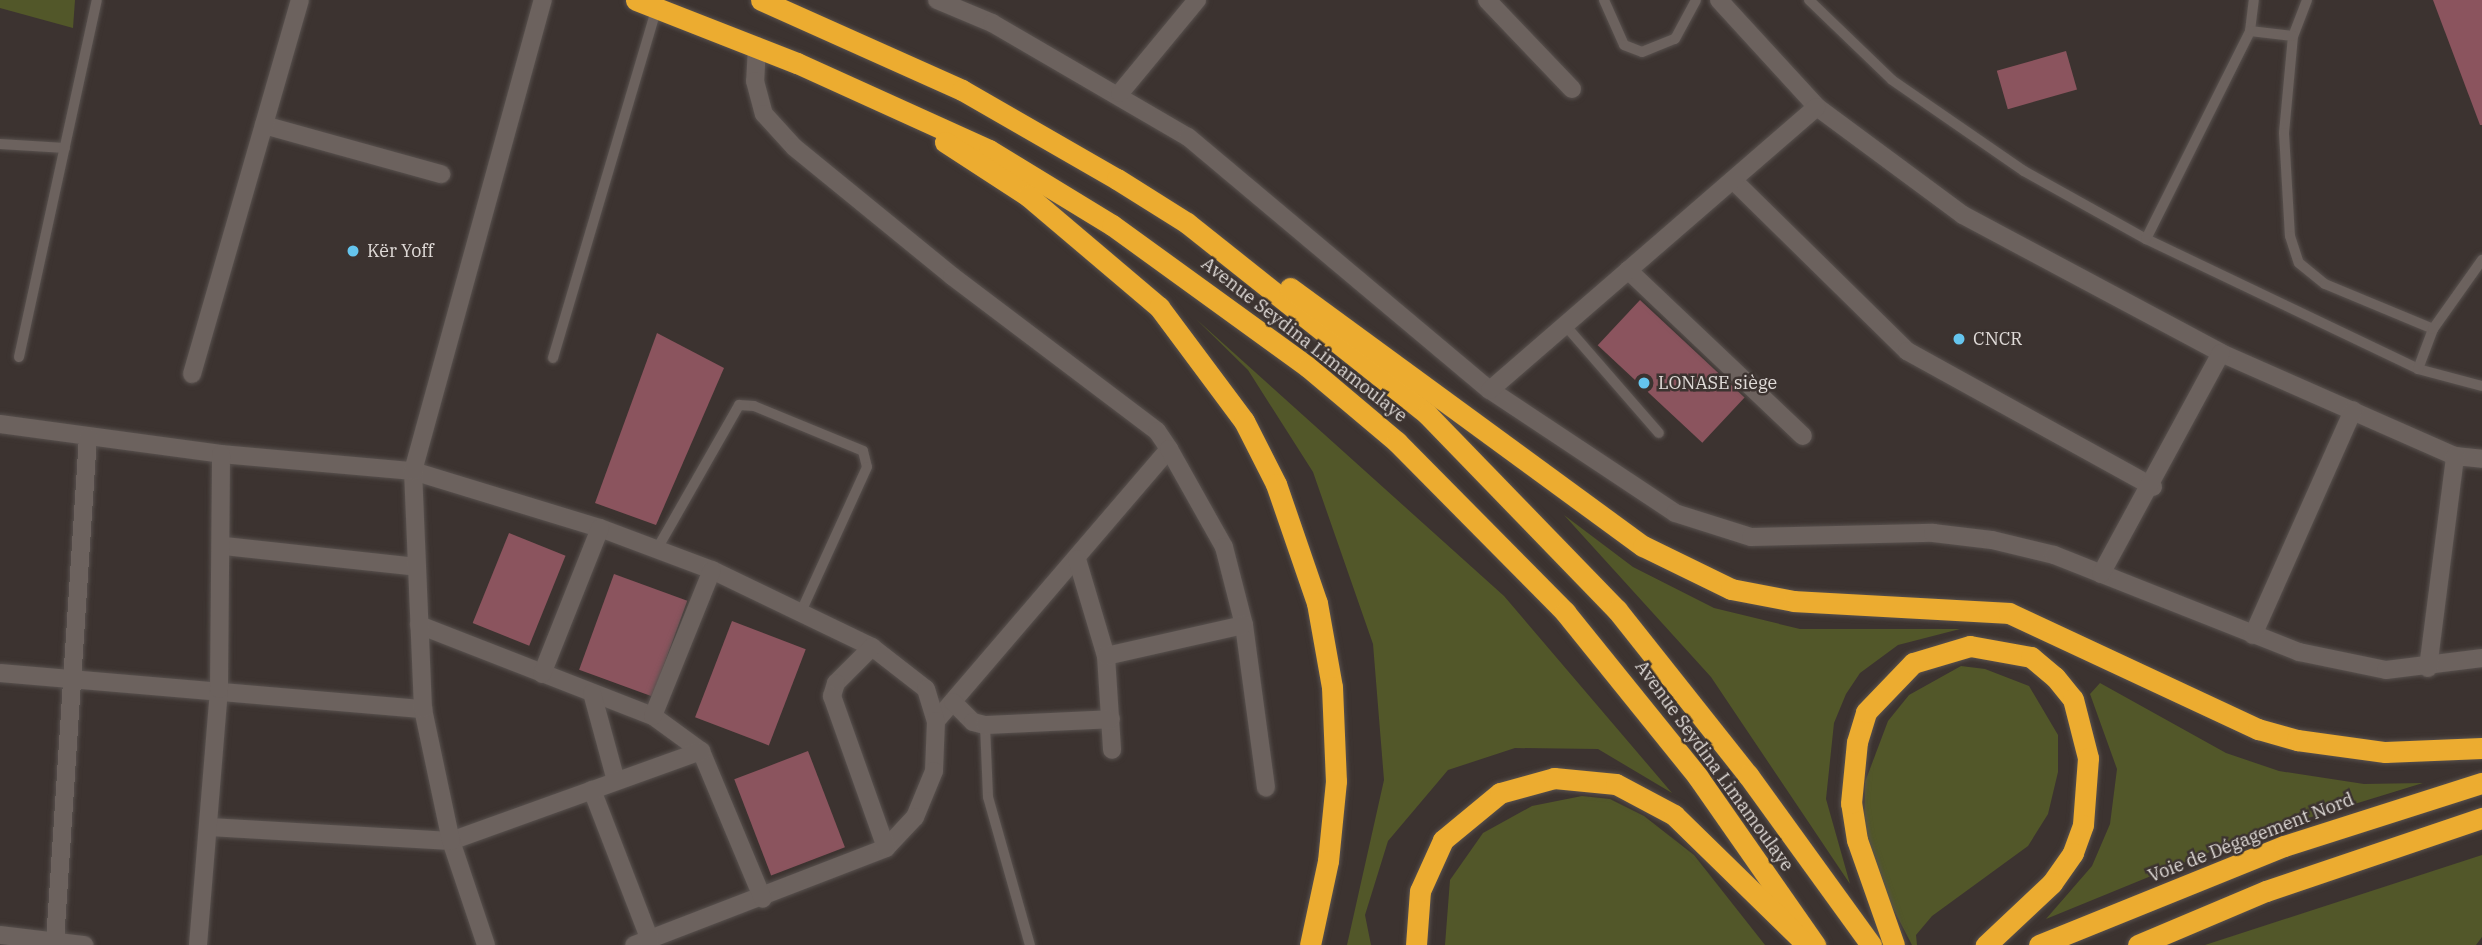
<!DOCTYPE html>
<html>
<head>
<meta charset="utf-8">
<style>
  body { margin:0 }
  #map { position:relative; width:2482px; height:945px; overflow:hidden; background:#3c3330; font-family:"IBM Plex Serif",serif }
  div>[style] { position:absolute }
  .green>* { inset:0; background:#525729 }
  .building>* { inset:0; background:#8b545e; transform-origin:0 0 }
  .roads { filter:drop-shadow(0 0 2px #58514e) drop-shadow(0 0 2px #58514e) }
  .lane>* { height:10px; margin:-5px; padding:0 5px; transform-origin:5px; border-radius:5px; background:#6c625e }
  .street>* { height:18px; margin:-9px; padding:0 9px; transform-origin:9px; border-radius:9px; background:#6c625e }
  .highway>* { height:21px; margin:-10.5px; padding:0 10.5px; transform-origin:10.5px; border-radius:10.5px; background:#ecac30 }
  .dots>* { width:19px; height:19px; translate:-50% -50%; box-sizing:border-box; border:4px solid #3c3330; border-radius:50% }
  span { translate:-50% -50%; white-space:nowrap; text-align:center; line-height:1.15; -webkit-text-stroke:5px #3c3330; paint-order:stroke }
  .poi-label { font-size:18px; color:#e0dbd8 }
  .left { translate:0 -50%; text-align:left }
  .street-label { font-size:18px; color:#e0dbd8 }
</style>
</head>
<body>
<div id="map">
  <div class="green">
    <i style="clip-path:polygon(0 0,75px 0,73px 28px,0 8px)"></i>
    <i style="clip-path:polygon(1196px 319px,1504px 596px,1672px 793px,1598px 749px,1515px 748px,1448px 770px,1388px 841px,1365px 915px,1371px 945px,1347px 945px,1384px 780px,1373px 644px,1313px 472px,1248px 370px)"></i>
    <i style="clip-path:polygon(1564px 515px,1633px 567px,1714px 608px,1800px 629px,1960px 629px,1898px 645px,1860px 673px,1846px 694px,1834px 723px,1826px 799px,1850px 884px,1711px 677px)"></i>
    <i style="clip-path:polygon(1961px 666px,1985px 669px,2029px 686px,2058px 735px,2058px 772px,2048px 814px,2028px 846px,1932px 916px,1916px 935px,1917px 945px,1912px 945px,1875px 874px,1864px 832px,1865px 782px,1888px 721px,1909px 695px)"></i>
    <i style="clip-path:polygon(2100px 683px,2226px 753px,2279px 771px,2364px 784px,2423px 783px,2244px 838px,2046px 919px,2092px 866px,2110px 824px,2117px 769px,2090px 694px)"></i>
    <i style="clip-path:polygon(1582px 796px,1610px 799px,1644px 816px,1694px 855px,1765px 945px,1445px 945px,1450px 880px,1483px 833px,1532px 806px)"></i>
    <i style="clip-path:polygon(2482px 855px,2482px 937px,2476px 945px,2205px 945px)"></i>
  </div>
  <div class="building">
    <i style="clip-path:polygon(2433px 0,2482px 0,2482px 125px,2480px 125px)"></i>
    <i style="left:2066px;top:51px;width:40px;height:72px;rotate:74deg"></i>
    <i style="left:1640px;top:300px;width:143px;height:62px;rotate:43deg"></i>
    <i style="clip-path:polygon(657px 333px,724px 368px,656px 525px,595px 503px)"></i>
    <i style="left:509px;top:533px;width:61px;height:97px;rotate:22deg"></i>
    <i style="left:614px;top:574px;width:78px;height:102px;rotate:20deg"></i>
    <i style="left:732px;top:621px;width:79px;height:103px;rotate:21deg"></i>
    <i style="left:808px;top:751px;width:103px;height:79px;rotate:69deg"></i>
  </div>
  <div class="roads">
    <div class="lane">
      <i style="left:1604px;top:0;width:49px;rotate:66deg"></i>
      <i style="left:1624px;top:45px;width:19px;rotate:21deg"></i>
      <i style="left:1642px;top:52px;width:35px;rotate:-22deg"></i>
      <i style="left:1675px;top:39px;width:44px;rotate:-61.7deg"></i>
      <i style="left:1809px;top:0;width:115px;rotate:43.9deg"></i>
      <i style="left:1892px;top:80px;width:160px;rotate:34.6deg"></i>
      <i style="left:2024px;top:171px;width:140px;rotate:29.1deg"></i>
      <i style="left:2146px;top:239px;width:301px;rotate:25.5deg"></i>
      <i style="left:2418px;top:369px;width:66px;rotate:14.9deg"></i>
      <i style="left:2307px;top:0;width:39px;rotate:111deg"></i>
      <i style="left:2293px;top:36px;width:97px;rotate:95.3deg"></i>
      <i style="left:2284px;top:133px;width:103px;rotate:86.7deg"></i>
      <i style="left:2290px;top:236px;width:28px;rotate:72deg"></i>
      <i style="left:2299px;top:263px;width:33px;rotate:39deg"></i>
      <i style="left:2325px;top:284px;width:117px;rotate:22.6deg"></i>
      <i style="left:2250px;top:31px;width:31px;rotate:-83deg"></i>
      <i style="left:0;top:144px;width:65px;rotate:3.5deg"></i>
      <i style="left:2146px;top:239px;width:233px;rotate:-63.4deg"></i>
      <i style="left:2250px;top:31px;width:43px;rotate:6.6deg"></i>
      <i style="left:1565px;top:325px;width:143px;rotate:49deg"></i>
      <i style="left:19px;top:357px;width:365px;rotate:-77.7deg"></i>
      <i style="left:553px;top:358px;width:367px;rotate:-73.5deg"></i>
      <i style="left:2418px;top:369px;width:43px;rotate:-69.4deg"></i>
      <i style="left:2433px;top:329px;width:85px;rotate:-54.6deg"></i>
      <i style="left:657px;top:549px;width:166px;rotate:-60.3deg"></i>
      <i style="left:739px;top:405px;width:15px;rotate:4deg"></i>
      <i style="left:754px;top:406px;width:118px;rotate:22.4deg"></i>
      <i style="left:863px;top:451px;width:16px;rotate:76deg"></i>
      <i style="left:867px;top:467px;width:159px;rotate:114.5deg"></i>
      <i style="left:985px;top:725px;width:72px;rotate:87.6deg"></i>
      <i style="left:988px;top:797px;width:154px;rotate:74.2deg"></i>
    </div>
    <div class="street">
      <i style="left:937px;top:0;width:60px;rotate:22.7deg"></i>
      <i style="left:992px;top:23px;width:227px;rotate:30.2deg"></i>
      <i style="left:1188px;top:137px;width:394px;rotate:40deg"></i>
      <i style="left:1490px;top:390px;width:222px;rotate:33.6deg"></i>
      <i style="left:1675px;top:513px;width:80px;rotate:17.5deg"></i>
      <i style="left:1751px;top:537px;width:182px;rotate:-1.3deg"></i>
      <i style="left:1933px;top:533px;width:59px;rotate:6.8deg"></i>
      <i style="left:1992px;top:540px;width:64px;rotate:13.6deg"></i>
      <i style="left:2054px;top:555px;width:264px;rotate:21.6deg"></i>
      <i style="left:2299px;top:652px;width:89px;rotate:11.7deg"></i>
      <i style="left:2386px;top:670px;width:97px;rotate:-7.1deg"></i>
      <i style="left:1487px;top:0;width:123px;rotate:46.3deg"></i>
      <i style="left:1719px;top:0;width:145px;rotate:47.5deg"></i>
      <i style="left:1817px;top:107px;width:182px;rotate:36.5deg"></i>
      <i style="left:1963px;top:215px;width:293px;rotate:28.1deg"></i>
      <i style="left:2221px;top:353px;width:256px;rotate:23.8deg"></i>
      <i style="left:2455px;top:456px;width:27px;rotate:6deg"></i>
      <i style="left:757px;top:46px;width:35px;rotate:93deg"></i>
      <i style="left:755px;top:81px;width:34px;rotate:75deg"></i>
      <i style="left:764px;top:114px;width:45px;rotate:47.7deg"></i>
      <i style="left:794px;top:147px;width:204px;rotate:39.2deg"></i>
      <i style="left:952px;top:276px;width:257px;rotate:37.1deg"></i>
      <i style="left:1157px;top:431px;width:22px;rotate:56deg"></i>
      <i style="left:1169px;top:449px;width:358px;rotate:130.6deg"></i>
      <i style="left:1120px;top:93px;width:121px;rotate:-50.4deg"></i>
      <i style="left:264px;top:125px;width:184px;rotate:15.5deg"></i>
      <i style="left:1733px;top:180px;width:244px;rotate:44.5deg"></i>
      <i style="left:1907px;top:351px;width:281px;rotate:28.9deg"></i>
      <i style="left:1628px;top:270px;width:241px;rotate:43.5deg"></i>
      <i style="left:192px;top:374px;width:389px;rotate:-73.9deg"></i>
      <i style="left:1490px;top:390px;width:432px;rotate:-40.9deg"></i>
      <i style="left:0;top:424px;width:223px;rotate:7.7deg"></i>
      <i style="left:221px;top:454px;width:193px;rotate:5.1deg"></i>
      <i style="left:413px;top:471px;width:195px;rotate:17deg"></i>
      <i style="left:600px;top:528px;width:120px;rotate:20.6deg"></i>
      <i style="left:712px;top:570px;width:178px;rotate:25.7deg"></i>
      <i style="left:872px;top:647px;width:68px;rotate:37.9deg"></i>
      <i style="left:926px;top:689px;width:34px;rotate:73deg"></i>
      <i style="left:936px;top:721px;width:50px;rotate:92.3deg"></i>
      <i style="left:934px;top:771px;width:50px;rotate:112.4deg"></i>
      <i style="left:915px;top:817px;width:42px;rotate:133.1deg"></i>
      <i style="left:886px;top:848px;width:270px;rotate:158.9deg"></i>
      <i style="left:1169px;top:449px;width:112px;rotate:60.7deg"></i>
      <i style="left:1224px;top:547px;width:81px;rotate:75.6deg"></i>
      <i style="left:1244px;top:625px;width:164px;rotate:82.3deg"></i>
      <i style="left:224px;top:546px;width:194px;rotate:6.2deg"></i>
      <i style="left:1077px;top:559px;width:101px;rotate:73.4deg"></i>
      <i style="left:1106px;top:656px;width:94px;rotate:86.3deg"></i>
      <i style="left:2101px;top:574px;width:251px;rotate:-61.5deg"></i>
      <i style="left:419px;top:625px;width:251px;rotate:21.3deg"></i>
      <i style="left:653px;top:716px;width:59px;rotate:36.1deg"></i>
      <i style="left:701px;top:751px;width:160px;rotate:67.3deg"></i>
      <i style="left:2253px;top:635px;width:246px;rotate:-66deg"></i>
      <i style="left:872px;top:647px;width:51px;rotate:135deg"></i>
      <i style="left:836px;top:683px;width:14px;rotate:107deg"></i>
      <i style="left:832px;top:696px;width:161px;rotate:70.4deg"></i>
      <i style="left:1106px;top:656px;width:141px;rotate:-12.7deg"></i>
      <i style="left:2428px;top:668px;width:214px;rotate:-82.7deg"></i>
      <i style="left:0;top:673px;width:425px;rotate:4.9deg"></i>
      <i style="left:542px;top:674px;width:157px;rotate:-68.3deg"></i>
      <i style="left:592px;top:693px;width:91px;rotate:74.7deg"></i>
      <i style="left:953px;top:702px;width:28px;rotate:45deg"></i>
      <i style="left:973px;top:722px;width:12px;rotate:14deg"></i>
      <i style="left:985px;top:725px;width:126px;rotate:-2.7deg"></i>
      <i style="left:653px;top:716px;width:157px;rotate:-68deg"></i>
      <i style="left:592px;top:790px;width:161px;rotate:68.9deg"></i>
      <i style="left:210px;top:827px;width:241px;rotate:3.3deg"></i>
      <i style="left:451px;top:841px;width:266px;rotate:-19.8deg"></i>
      <i style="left:0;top:935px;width:85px;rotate:6.8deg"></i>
      <i style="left:55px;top:942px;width:506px;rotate:-86.26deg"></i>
      <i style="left:198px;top:945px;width:257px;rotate:-85.3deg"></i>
      <i style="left:219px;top:689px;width:235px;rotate:-89.5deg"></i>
      <i style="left:486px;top:945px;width:110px;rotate:-108.6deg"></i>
      <i style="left:451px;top:841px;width:135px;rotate:-102deg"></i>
      <i style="left:423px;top:709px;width:238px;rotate:-92.4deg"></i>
      <i style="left:413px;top:471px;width:489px;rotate:-74.6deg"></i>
    </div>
    <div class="highway">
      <i style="left:636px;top:0;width:173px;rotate:21.4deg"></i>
      <i style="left:797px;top:63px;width:211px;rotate:24.4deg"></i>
      <i style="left:989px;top:150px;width:144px;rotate:31.4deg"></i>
      <i style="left:1112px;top:225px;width:242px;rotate:35.9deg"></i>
      <i style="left:1308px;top:367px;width:116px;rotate:40.1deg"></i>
      <i style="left:1397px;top:442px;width:239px;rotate:45.3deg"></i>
      <i style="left:1565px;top:612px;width:212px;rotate:51.1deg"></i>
      <i style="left:1698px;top:777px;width:205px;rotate:55.1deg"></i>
      <i style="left:761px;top:0;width:220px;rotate:24.1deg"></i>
      <i style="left:962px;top:90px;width:179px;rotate:29.9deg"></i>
      <i style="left:1117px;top:179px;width:83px;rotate:32.2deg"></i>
      <i style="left:1187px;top:223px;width:307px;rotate:38.5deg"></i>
      <i style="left:1427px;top:414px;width:273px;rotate:45.9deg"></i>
      <i style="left:1617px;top:610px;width:211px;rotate:51.6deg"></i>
      <i style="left:1748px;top:775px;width:210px;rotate:54.1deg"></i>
      <i style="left:945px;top:142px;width:99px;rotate:33deg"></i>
      <i style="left:1028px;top:196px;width:172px;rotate:40.3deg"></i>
      <i style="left:1159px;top:307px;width:142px;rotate:53.3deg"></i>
      <i style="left:1244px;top:421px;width:71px;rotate:63.1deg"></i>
      <i style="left:1276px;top:484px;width:126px;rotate:71deg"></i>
      <i style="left:1317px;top:603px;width:85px;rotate:79.9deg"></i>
      <i style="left:1332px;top:687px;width:94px;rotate:87.6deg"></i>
      <i style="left:1336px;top:781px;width:80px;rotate:95.7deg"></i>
      <i style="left:1328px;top:861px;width:86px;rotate:102.1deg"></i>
      <i style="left:1290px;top:288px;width:437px;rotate:36.2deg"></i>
      <i style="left:1643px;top:546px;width:98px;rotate:26deg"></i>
      <i style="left:1731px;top:589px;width:64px;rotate:10.8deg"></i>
      <i style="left:1794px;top:601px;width:215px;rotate:3.2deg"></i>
      <i style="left:2009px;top:613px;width:275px;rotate:25deg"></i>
      <i style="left:2258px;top:729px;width:41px;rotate:15.8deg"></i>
      <i style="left:2297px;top:740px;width:89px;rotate:7.8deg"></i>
      <i style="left:2385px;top:752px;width:97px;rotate:-2.4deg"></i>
      <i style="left:1416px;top:945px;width:54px;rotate:-85.8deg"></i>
      <i style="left:1420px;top:891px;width:56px;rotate:-65.7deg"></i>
      <i style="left:1443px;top:840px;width:74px;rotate:-39.5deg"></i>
      <i style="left:1500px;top:793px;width:56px;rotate:-15.5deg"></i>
      <i style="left:1554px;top:778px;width:62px;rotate:5.5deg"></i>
      <i style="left:1616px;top:784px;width:66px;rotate:28.1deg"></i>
      <i style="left:1674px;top:815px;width:185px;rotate:44.3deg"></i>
      <i style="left:1894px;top:945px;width:111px;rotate:-109.4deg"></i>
      <i style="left:1857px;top:840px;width:37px;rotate:-99deg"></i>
      <i style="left:1851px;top:803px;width:61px;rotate:-84.4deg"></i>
      <i style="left:1857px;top:742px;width:31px;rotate:-73deg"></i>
      <i style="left:1866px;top:712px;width:68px;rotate:-46.2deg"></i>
      <i style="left:1913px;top:663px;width:59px;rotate:-16.6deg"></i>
      <i style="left:1970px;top:646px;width:62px;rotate:10.2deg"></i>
      <i style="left:2031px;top:657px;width:31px;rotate:40deg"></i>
      <i style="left:2055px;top:677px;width:28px;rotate:51deg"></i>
      <i style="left:2073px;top:699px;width:61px;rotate:75.7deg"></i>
      <i style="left:2088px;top:758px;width:67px;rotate:94.3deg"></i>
      <i style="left:2083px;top:825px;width:30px;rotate:110deg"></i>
      <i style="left:2073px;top:853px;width:37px;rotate:125deg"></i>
      <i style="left:2052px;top:883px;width:91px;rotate:136.8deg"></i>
      <i style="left:2039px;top:945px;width:264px;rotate:-22deg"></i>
      <i style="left:2284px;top:846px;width:208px;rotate:-17.7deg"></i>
      <i style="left:2138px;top:945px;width:139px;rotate:-22.9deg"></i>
      <i style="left:2266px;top:891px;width:228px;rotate:-18.7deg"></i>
    </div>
  </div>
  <div class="dots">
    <i style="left:353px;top:251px;background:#65c5ee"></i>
    <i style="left:1959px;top:339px;background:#65c5ee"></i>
    <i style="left:1644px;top:383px;background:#65c5ee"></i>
  </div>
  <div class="poi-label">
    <span class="left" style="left:367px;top:251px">Kër Yoff</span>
    <span class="left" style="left:1973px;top:339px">CNCR</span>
    <span class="left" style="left:1658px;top:383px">LONASE siège</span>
  </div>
  <div class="street-label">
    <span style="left:1304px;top:340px;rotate:38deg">Avenue Seydina Limamoulaye</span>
    <span style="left:1714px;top:766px;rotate:54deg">Avenue Seydina Limamoulaye</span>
    <span style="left:2251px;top:838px;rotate:-21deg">Voie de Dégagement Nord</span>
  </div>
</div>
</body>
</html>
